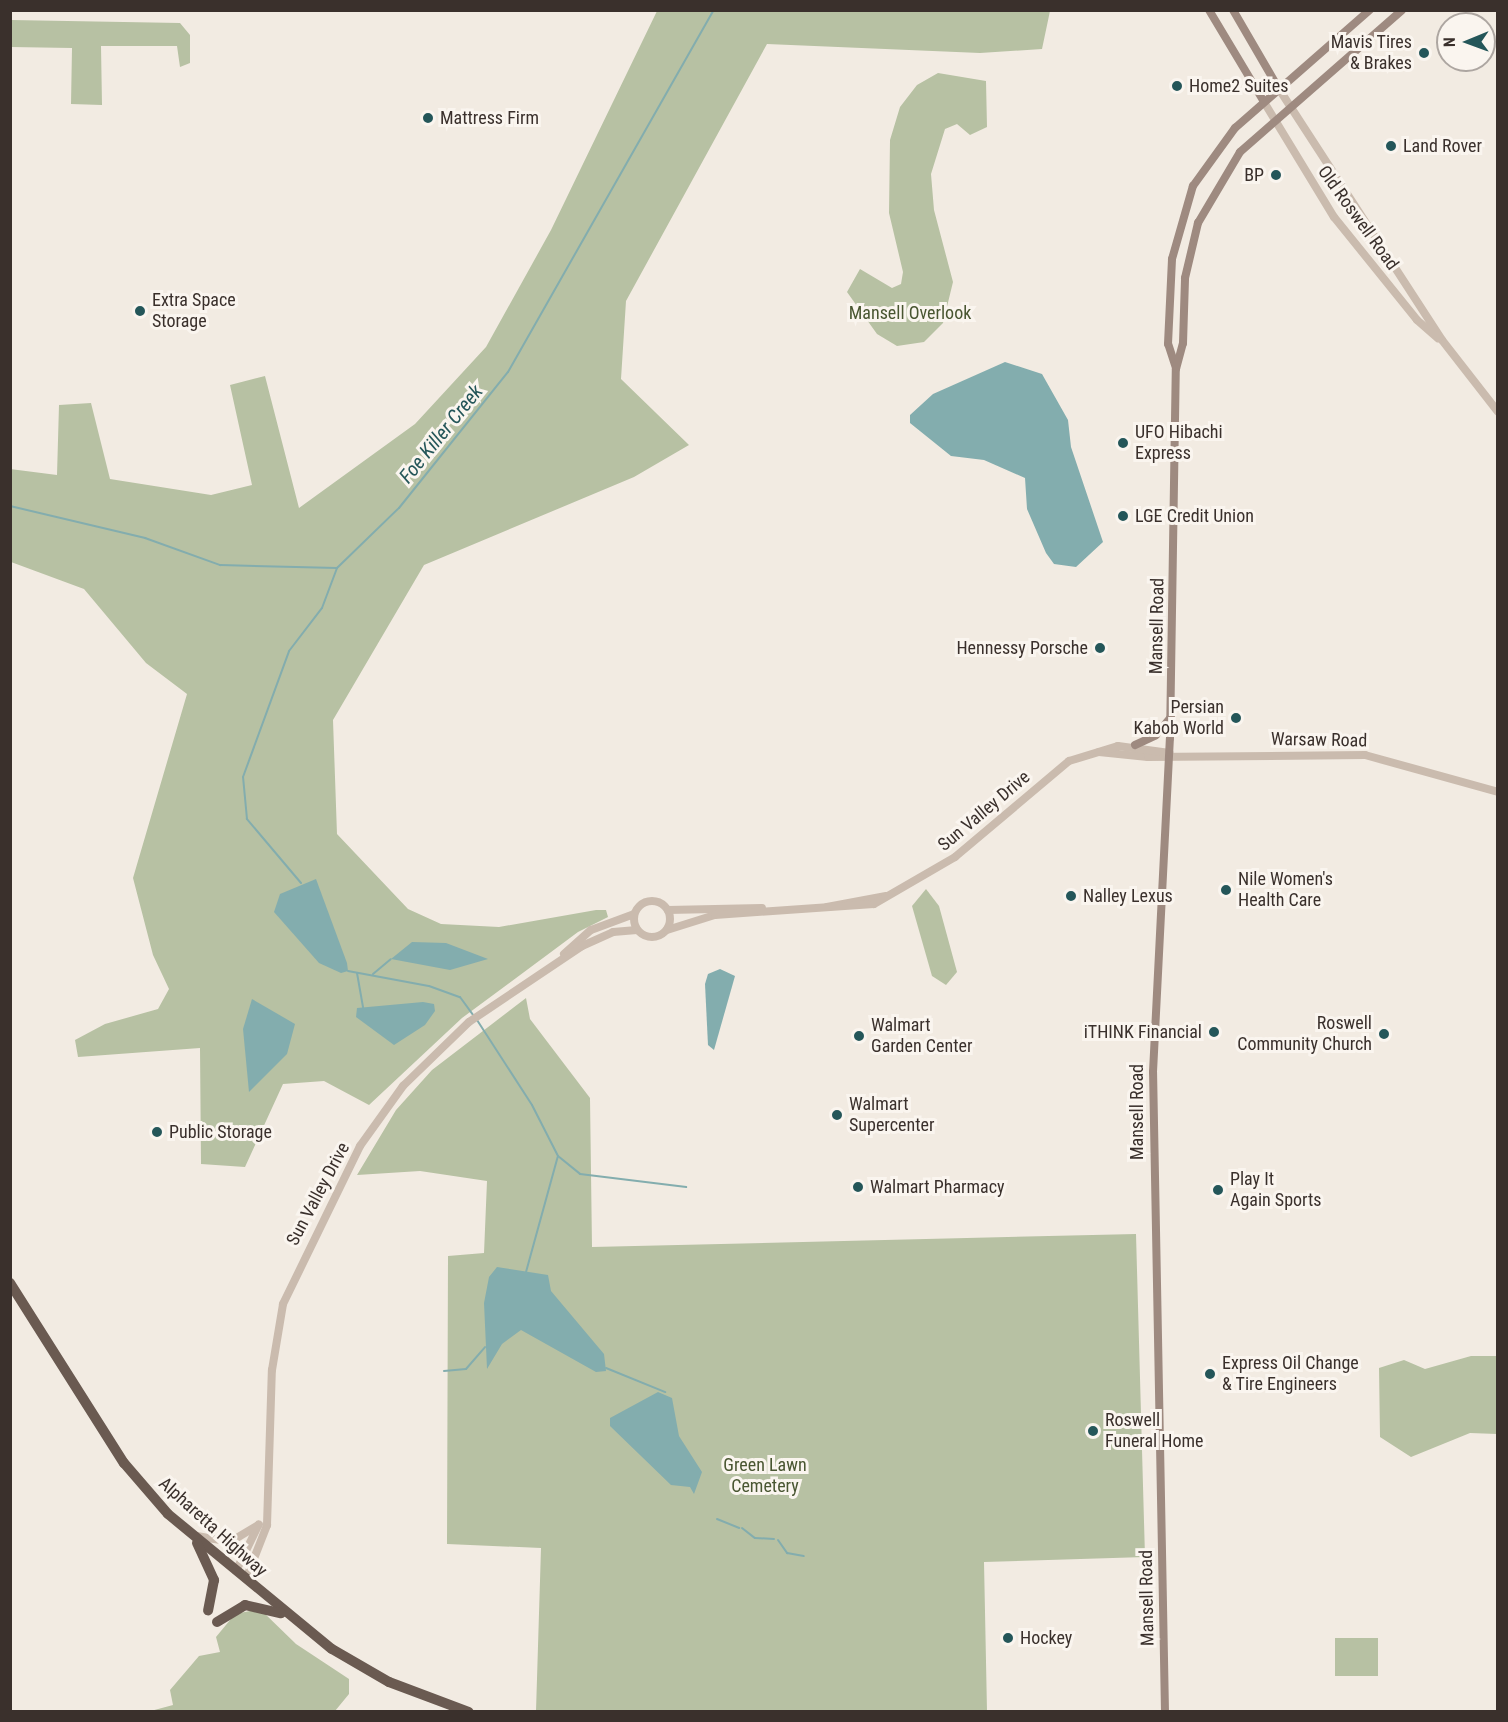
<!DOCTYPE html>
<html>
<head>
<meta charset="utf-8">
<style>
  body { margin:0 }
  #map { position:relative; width:1508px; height:1722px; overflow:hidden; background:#f2ebe2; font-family:"Roboto Condensed",sans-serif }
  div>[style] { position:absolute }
  .green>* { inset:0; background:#b7c1a3; transform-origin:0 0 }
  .water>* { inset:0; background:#83adae }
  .stream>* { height:2px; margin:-1px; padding:0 1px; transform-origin:1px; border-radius:1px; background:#83adae }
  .tertiary>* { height:8px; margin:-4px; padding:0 4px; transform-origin:4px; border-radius:4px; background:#cabbae }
  .tertiary>.ring { margin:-4px; padding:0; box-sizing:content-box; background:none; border:8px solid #cabbae; border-radius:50% }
  .secondary>* { height:8px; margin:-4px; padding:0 4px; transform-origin:4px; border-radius:4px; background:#9e8a80 }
  .trunk>* { height:10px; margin:-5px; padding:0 5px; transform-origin:5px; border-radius:5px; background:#6a5a51 }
  .dots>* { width:16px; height:16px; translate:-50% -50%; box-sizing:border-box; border:3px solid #faf5ef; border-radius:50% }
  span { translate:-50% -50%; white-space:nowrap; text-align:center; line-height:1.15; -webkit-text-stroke:6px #faf5ef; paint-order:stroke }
  .poi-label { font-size:18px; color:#3a302c }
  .right { translate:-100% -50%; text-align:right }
  .left { translate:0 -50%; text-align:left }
  .street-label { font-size:18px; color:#3a302c }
  .park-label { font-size:18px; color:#495631 }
  .water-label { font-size:20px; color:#245659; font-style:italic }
  .frame { position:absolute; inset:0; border:12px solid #3a302c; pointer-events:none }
  .north { position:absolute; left:1436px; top:12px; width:60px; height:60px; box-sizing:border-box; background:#faf5ef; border:2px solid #ada6a1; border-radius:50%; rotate:269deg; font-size:16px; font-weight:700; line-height:24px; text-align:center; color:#3a302c }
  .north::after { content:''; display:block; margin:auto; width:21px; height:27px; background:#245659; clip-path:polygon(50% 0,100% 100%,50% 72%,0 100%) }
</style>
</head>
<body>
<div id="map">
  <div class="green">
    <i style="clip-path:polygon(657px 11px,1050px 11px,1042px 49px,980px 53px,767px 44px,626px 301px,621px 379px,689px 445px,634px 477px,424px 565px,333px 720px,337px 834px,408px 909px,441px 924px,499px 927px,596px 910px,606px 910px,608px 917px,578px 932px,462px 1018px,369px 1105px,324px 1081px,283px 1084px,245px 1167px,201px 1164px,200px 1048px,78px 1057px,75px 1040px,105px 1024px,158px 1009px,169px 989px,153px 955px,133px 878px,187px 694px,146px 663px,84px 589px,11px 562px,10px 469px,57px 475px,59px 405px,91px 403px,110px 479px,211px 495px,252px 485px,230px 385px,265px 376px,299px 508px,415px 424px,486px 347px,551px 230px)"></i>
    <i style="clip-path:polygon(11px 20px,180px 23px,190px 35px,190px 63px,180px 67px,177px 46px,101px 46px,102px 105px,71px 104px,72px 48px,11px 47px)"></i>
    <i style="clip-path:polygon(938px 73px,986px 81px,987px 127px,970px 135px,957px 124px,945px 129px,931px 174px,934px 210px,953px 282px,943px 323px,924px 342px,897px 346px,877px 334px,847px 292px,860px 269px,892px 288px,901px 284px,903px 272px,889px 213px,890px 140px,900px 107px,917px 85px)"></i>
    <i style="clip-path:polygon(926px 889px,939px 906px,957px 972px,946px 985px,932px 976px,912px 906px)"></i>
    <i style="clip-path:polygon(526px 998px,530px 1019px,590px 1098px,592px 1247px,1136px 1234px,1145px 1557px,984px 1562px,987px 1711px,536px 1711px,541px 1548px,447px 1544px,448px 1256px,484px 1253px,487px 1181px,420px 1171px,357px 1175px,396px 1110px,432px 1070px)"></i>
    <i style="clip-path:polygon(1471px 1356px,1497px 1356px,1497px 1434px,1470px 1433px,1411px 1457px,1380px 1437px,1379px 1368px,1404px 1360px,1425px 1369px)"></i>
    <i style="clip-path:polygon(260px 1609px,296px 1644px,349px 1679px,349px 1694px,335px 1711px,147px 1712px,173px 1705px,170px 1690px,199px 1656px,220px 1652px,216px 1637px,235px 1614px)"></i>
    <i style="left:1378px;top:1638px;width:38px;height:43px;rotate:90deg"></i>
  </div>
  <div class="water">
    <i style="clip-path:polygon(1005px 362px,1042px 374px,1068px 420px,1071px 447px,1103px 542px,1076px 567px,1054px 564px,1046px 553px,1027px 509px,1025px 478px,984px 460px,951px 456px,910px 423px,910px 415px,933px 394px)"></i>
    <i style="clip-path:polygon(316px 879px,347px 963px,348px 971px,341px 973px,319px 963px,274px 912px,280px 894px)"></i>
    <i style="clip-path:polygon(412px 942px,446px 943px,488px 959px,450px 970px,391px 959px)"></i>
    <i style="clip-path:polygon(720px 969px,735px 976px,714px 1050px,708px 1045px,705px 984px,708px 974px)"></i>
    <i style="clip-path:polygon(252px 999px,295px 1024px,287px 1054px,249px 1092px,243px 1029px)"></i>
    <i style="clip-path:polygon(423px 1002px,434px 1004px,435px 1011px,425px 1025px,394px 1045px,356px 1017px,357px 1008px)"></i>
    <i style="clip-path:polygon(497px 1267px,548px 1275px,551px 1291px,604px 1354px,606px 1371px,596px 1372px,521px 1330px,502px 1344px,487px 1369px,484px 1303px,489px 1277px)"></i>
    <i style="clip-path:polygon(658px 1392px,672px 1398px,679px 1436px,702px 1472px,694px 1494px,690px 1487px,671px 1485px,610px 1426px,610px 1418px)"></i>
  </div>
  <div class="stream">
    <i style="left:10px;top:506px;width:139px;rotate:13.3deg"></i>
    <i style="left:145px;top:538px;width:80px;rotate:19.8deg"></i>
    <i style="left:220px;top:565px;width:117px;rotate:1.5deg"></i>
    <i style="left:337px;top:568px;width:86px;rotate:-44.1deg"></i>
    <i style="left:399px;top:508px;width:174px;rotate:-51.3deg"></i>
    <i style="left:508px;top:372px;width:417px;rotate:-60.4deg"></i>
    <i style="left:301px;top:883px;width:84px;rotate:-130.2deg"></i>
    <i style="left:247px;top:819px;width:42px;rotate:-95.4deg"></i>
    <i style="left:243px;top:777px;width:134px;rotate:-69.9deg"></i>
    <i style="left:289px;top:651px;width:54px;rotate:-52.5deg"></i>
    <i style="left:322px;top:608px;width:43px;rotate:-69.4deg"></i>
    <i style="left:348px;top:971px;width:82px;rotate:10.5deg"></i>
    <i style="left:429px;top:986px;width:33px;rotate:20deg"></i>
    <i style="left:460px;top:997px;width:24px;rotate:54deg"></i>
    <i style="left:357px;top:973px;width:35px;rotate:80deg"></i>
    <i style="left:373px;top:974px;width:23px;rotate:-40deg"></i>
    <i style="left:477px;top:1020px;width:101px;rotate:57.1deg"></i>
    <i style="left:532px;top:1105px;width:57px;rotate:63deg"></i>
    <i style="left:558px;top:1156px;width:28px;rotate:39deg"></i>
    <i style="left:580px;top:1174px;width:107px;rotate:7deg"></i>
    <i style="left:526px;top:1272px;width:120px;rotate:-74.6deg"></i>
    <i style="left:606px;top:1368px;width:64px;rotate:22.1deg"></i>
    <i style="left:444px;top:1371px;width:22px;rotate:-5deg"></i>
    <i style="left:466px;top:1369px;width:29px;rotate:-49deg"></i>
    <i style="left:717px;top:1519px;width:24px;rotate:22deg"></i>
    <i style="left:742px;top:1528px;width:16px;rotate:38deg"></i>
    <i style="left:755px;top:1538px;width:19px;rotate:3deg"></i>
    <i style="left:778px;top:1540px;width:16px;rotate:55deg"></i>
    <i style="left:787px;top:1553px;width:17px;rotate:10deg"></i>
  </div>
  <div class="tertiary">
    <i style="left:1279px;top:89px;width:299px;rotate:57deg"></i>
    <i style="left:1442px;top:340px;width:91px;rotate:52.1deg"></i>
    <i style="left:1264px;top:102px;width:135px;rotate:58.7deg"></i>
    <i style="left:1334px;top:217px;width:132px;rotate:51.1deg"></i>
    <i style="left:1417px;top:320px;width:28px;rotate:41deg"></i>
    <i style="left:1099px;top:752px;width:49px;rotate:5.8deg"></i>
    <i style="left:1148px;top:757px;width:217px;rotate:-0.5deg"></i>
    <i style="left:1365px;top:755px;width:138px;rotate:15.5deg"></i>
    <i class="ring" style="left:634px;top:901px;width:28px;height:28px"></i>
    <i style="left:827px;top:907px;width:60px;rotate:-10.6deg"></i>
    <i style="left:668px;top:910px;width:94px;rotate:-1.2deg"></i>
    <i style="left:667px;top:930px;width:50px;rotate:-17.4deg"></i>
    <i style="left:715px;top:915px;width:159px;rotate:-4deg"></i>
    <i style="left:874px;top:904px;width:94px;rotate:-30.1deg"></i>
    <i style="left:955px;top:857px;width:149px;rotate:-40.1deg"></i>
    <i style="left:1069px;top:761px;width:51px;rotate:-17deg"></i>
    <i style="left:1118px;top:746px;width:52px;rotate:7.7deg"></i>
    <i style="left:564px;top:954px;width:36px;rotate:-42deg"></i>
    <i style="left:591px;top:930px;width:46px;rotate:-20.4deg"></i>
    <i style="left:197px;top:1536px;width:34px;rotate:10deg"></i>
    <i style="left:230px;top:1542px;width:33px;rotate:-31deg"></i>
    <i style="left:236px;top:1571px;width:52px;rotate:-63.9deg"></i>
    <i style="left:246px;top:1579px;width:58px;rotate:-68.7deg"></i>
    <i style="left:267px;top:1525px;width:155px;rotate:-88.2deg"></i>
    <i style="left:272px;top:1370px;width:67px;rotate:-80.5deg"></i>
    <i style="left:283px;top:1304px;width:176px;rotate:-64deg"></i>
    <i style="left:360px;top:1146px;width:74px;rotate:-54.4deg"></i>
    <i style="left:403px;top:1086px;width:92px;rotate:-44.1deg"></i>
    <i style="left:469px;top:1022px;width:136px;rotate:-33.9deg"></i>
    <i style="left:582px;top:946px;width:34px;rotate:-24deg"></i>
    <i style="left:613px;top:932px;width:24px;rotate:-5deg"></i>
  </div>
  <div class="secondary">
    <i style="left:1209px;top:10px;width:107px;rotate:59.1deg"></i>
    <i style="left:1233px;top:10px;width:91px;rotate:59.8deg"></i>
    <i style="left:1176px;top:368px;width:25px;rotate:-108deg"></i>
    <i style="left:1168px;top:344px;width:85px;rotate:-87.3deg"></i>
    <i style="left:1172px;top:259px;width:76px;rotate:-74deg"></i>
    <i style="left:1193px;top:186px;width:72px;rotate:-54.1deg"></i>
    <i style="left:1235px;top:128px;width:179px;rotate:-41.2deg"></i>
    <i style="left:1135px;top:745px;width:23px;rotate:-25deg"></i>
    <i style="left:1156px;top:735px;width:23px;rotate:-50deg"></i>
    <i style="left:1165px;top:1712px;width:640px;rotate:-91.07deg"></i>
    <i style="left:1153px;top:1072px;width:334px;rotate:-87.1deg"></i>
    <i style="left:1170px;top:738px;width:369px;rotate:-89.1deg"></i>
    <i style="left:1176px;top:369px;width:27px;rotate:-75deg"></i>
    <i style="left:1183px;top:343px;width:65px;rotate:-88.2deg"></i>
    <i style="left:1185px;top:278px;width:57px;rotate:-76.7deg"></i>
    <i style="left:1198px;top:223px;width:82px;rotate:-59.4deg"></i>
    <i style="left:1240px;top:152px;width:215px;rotate:-41.2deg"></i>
  </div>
  <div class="trunk">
    <i style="left:10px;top:1283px;width:213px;rotate:57.7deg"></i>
    <i style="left:124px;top:1463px;width:67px;rotate:49.2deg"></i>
    <i style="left:168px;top:1514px;width:212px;rotate:39.5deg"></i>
    <i style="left:332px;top:1649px;width:66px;rotate:30.1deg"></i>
    <i style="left:389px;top:1682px;width:85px;rotate:20.6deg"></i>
    <i style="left:197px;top:1543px;width:41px;rotate:65.3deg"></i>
    <i style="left:214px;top:1580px;width:31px;rotate:101deg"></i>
    <i style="left:217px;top:1622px;width:33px;rotate:-31deg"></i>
    <i style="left:245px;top:1605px;width:37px;rotate:13deg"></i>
  </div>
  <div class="dots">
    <i style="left:1424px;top:53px;background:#245659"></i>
    <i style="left:1177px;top:86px;background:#245659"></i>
    <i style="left:428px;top:118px;background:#245659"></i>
    <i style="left:1391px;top:146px;background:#245659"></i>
    <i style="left:1276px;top:175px;background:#245659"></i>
    <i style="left:140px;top:311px;background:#245659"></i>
    <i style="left:1123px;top:443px;background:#245659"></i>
    <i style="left:1123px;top:516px;background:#245659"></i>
    <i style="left:1100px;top:648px;background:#245659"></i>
    <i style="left:1236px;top:718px;background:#245659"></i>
    <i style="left:1226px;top:890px;background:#245659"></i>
    <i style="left:1071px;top:896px;background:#245659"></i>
    <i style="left:1214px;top:1032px;background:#245659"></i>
    <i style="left:1384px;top:1034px;background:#245659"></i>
    <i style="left:859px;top:1036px;background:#245659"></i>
    <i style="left:837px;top:1115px;background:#245659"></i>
    <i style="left:157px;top:1132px;background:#245659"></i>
    <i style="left:858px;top:1187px;background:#245659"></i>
    <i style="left:1218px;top:1190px;background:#245659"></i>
    <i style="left:1210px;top:1374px;background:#245659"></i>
    <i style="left:1093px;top:1431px;background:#245659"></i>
    <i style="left:1008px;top:1638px;background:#245659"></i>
  </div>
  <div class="poi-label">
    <span class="right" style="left:1412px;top:53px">Mavis Tires<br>&amp; Brakes</span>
    <span class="left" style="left:1189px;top:86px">Home2 Suites</span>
    <span class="left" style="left:440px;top:118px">Mattress Firm</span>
    <span class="left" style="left:1403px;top:146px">Land Rover</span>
    <span class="right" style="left:1264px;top:175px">BP</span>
    <span class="left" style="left:152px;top:311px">Extra Space<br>Storage</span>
    <span class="left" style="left:1135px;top:443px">UFO Hibachi<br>Express</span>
    <span class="left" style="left:1135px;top:516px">LGE Credit Union</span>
    <span class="right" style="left:1088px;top:648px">Hennessy Porsche</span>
    <span class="right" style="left:1224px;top:718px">Persian<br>Kabob World</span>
    <span class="left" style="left:1238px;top:890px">Nile Women's<br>Health Care</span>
    <span class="left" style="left:1083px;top:896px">Nalley Lexus</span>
    <span class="right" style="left:1372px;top:1034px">Roswell<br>Community Church</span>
    <span class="left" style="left:871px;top:1036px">Walmart<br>Garden Center</span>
    <span class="right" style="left:1202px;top:1032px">iTHINK Financial</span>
    <span class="left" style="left:849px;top:1115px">Walmart<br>Supercenter</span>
    <span class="left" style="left:169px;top:1132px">Public Storage</span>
    <span class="left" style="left:1230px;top:1190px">Play It<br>Again Sports</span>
    <span class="left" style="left:870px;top:1187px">Walmart Pharmacy</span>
    <span class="left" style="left:1222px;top:1374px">Express Oil Change<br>&amp; Tire Engineers</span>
    <span class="left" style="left:1105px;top:1431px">Roswell<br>Funeral Home</span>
    <span class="left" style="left:1020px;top:1638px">Hockey</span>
  </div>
  <div class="street-label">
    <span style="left:1358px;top:218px;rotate:54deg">Old Roswell Road</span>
    <span style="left:1157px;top:626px;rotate:-89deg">Mansell Road</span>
    <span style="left:1319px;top:740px;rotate:1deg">Warsaw Road</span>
    <span style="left:984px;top:811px;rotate:-40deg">Sun Valley Drive</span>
    <span style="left:1137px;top:1112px;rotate:-90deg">Mansell Road</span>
    <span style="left:318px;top:1194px;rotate:-62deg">Sun Valley Drive</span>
    <span style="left:213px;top:1527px;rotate:42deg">Alpharetta Highway</span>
    <span style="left:1147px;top:1598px;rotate:-91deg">Mansell Road</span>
  </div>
  <div class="park-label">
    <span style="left:910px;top:313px">Mansell Overlook</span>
    <span style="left:765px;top:1476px">Green Lawn<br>Cemetery</span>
  </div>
  <div class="water-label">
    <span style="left:441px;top:434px;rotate:-51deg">Foe Killer Creek</span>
  </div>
  <div class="frame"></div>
  <div class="north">N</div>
</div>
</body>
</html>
